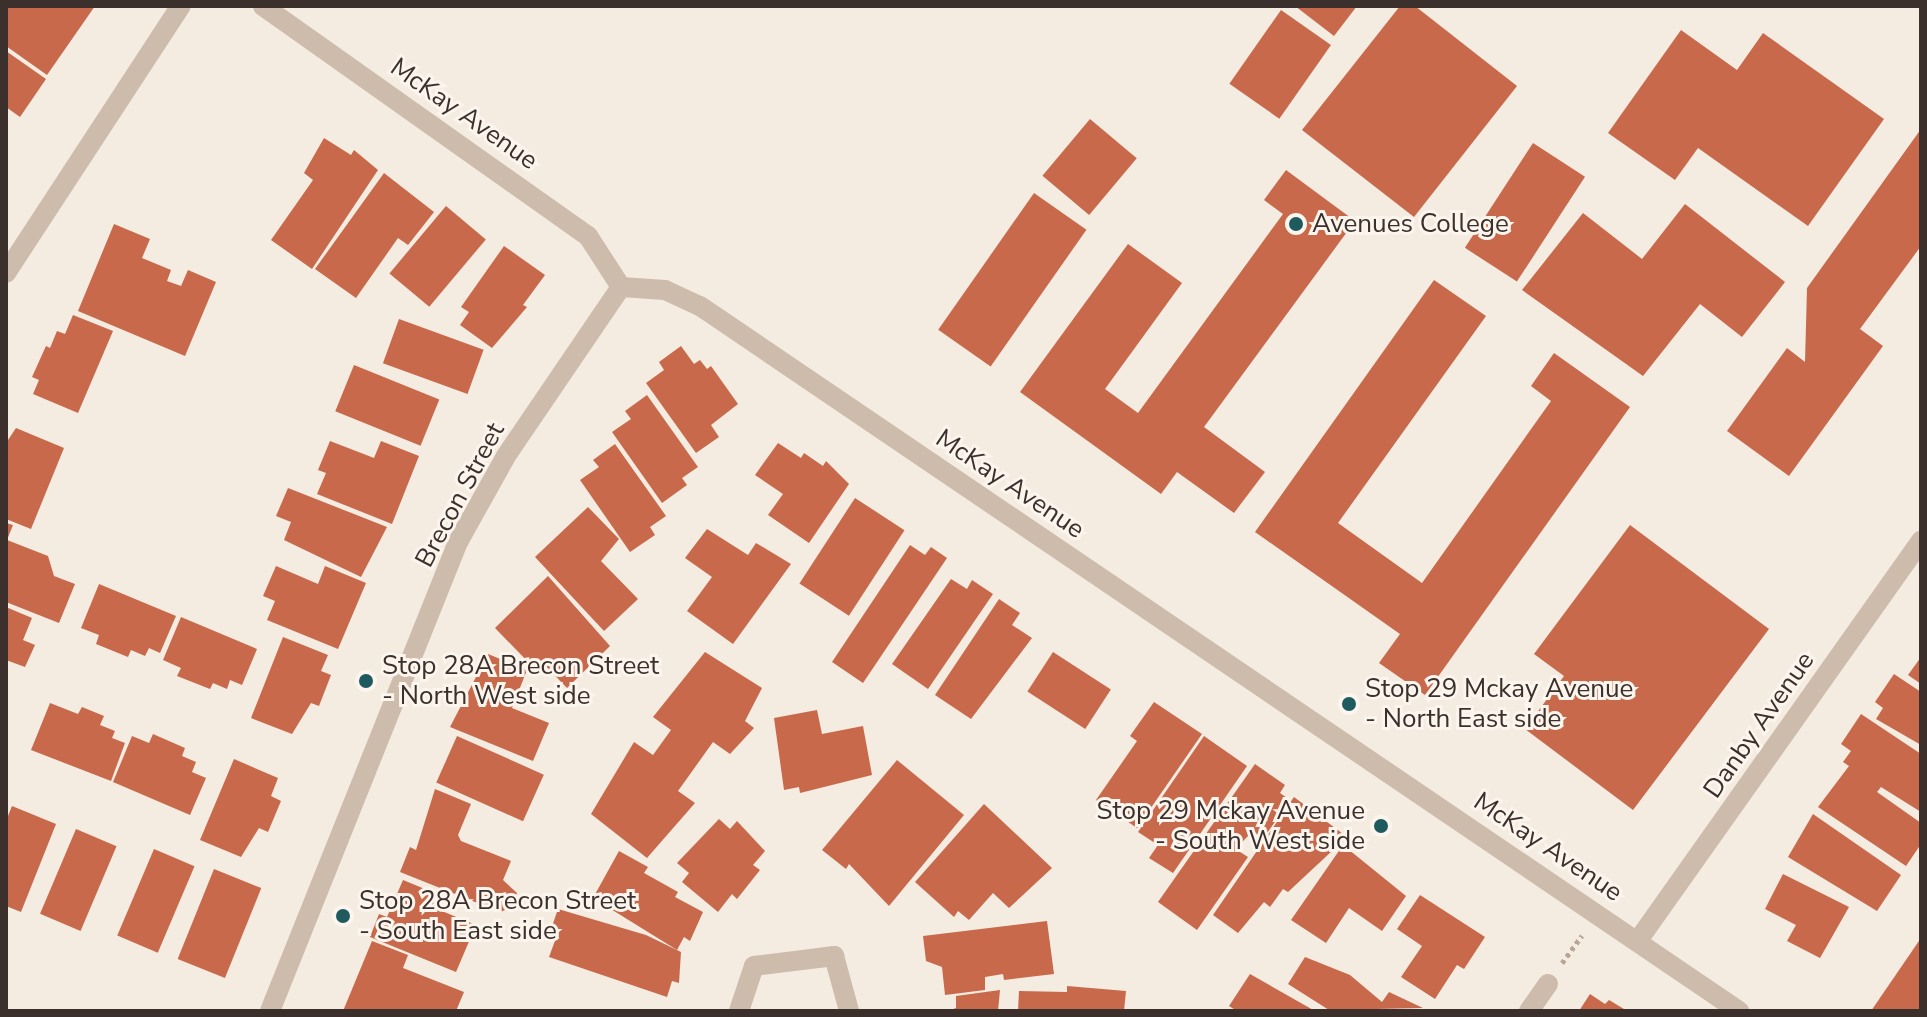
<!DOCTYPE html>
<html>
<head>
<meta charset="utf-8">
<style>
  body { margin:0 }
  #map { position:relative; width:1927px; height:1017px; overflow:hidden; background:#f4ebe1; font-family:"Nunito Sans",sans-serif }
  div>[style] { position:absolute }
  .building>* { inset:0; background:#c8694b; transform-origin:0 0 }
  .path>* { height:5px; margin-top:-2.5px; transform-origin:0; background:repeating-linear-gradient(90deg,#b9a596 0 4px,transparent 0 8px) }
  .street>* { height:20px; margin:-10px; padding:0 10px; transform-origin:10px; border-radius:10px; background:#cdbbac }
  .dots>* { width:22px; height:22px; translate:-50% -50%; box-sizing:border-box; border:4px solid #fbf5ee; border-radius:50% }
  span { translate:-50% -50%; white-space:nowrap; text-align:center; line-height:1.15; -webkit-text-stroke:6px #fbf5ee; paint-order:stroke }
  .street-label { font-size:26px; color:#3b302b }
  .poi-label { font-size:26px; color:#3b302b }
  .left { translate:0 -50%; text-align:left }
  .right { translate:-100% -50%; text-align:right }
  .frame { position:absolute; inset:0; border:8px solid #3b302b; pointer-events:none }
</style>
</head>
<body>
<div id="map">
  <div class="building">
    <i style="clip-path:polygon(6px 6px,9px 8px,95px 6px,47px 75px,6px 46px)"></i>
    <i style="clip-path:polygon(1295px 6px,1357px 6px,1334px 36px)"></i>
    <i style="clip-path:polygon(1400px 6px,1415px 6px,1517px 86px,1414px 217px,1302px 130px)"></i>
    <i style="left:1281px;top:10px;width:61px;height:90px;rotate:35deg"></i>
    <i style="clip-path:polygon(1681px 30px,1737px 70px,1763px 33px,1884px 119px,1808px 226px,1698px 148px,1675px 180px,1608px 133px)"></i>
    <i style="clip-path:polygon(6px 51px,46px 79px,20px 117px,6px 107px)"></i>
    <i style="left:1090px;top:119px;width:61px;height:74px;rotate:40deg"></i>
    <i style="clip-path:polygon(1921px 129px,1921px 246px,1860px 329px,1883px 346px,1789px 476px,1727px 431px,1787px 348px,1805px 362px,1807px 288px)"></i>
    <i style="clip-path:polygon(324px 138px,351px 155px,354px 150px,378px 170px,312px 269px,271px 240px,313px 180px,304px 173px)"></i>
    <i style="left:1533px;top:143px;width:62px;height:125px;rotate:33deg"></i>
    <i style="clip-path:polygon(1286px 170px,1355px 221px,1204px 427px,1265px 472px,1234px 513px,1177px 472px,1161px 494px,1020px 392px,1128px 244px,1182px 283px,1105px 389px,1138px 413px,1283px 214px,1264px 200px)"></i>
    <i style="clip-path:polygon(384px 173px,434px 212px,408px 245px,398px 238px,356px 298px,315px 269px)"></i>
    <i style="left:1034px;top:193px;width:64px;height:167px;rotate:35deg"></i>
    <i style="clip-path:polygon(1685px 204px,1785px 282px,1742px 337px,1700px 304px,1643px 376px,1522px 290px,1583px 213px,1642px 259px)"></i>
    <i style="left:446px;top:206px;width:52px;height:88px;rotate:40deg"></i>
    <i style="clip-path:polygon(114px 224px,150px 239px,142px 258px,171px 270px,167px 281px,181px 286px,188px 270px,216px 282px,185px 356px,78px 311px)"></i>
    <i style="clip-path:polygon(504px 246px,545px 275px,523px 305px,527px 307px,492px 348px,460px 325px,469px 312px,461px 307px)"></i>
    <i style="clip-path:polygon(1434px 280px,1486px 316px,1338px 523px,1422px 583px,1551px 401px,1531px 386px,1554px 353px,1630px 407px,1425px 695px,1379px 663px,1400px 634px,1255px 532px)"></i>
    <i style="clip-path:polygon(73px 315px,113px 331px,78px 413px,33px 394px,39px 380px,32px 377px,46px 346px,50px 348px,57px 331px,65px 334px)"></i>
    <i style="left:399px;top:319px;width:90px;height:47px;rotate:20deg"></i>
    <i style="clip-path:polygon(681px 346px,694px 364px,700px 360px,707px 369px,711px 366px,738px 404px,711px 425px,719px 437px,696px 453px,646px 383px,664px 370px,659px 362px)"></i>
    <i style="left:354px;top:365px;width:92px;height:50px;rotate:22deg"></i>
    <i style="clip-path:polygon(647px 395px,698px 467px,682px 478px,687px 485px,662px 503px,612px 432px,631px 419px,625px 411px)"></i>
    <i style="clip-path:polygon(16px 428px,64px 448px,31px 529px,6px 519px,6px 443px)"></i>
    <i style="clip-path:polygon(330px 441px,374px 458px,381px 441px,419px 456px,392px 524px,317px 494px,326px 473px,318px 470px)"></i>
    <i style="clip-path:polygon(778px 443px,801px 458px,804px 453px,823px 466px,826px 461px,849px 484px,809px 543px,768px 515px,783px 494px,755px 475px)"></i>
    <i style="clip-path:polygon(615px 444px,666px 516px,650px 527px,655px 535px,630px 552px,580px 480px,599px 467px,593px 460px)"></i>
    <i style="clip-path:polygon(288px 488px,387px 527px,361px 577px,284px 540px,291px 522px,276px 516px)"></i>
    <i style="left:855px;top:498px;width:59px;height:102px;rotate:33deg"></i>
    <i style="clip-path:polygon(588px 507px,619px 539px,601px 561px,638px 599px,604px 631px,535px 557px)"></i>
    <i style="clip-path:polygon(6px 523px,13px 525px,7px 540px,48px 556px,54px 576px,75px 584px,59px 623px,6px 602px)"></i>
    <i style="clip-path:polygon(1630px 525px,1769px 629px,1633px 810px,1525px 729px,1564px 676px,1534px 654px)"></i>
    <i style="clip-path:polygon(707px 529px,748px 555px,756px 543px,791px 564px,733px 644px,687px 611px,712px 577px,685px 558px)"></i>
    <i style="clip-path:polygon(910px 545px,925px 555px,931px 547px,947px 558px,863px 683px,832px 662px)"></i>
    <i style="clip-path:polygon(276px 566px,318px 584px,325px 566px,366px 583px,338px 649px,267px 620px,275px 601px,263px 596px)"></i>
    <i style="clip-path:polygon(548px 576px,610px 646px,567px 688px,538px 658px,531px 665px,495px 628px)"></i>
    <i style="clip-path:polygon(951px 579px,967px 589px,972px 580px,993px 594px,928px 689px,892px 664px)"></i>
    <i style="clip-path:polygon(99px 584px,176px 616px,160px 653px,149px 648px,145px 656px,131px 650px,128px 657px,96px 644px,99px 635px,81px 628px)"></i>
    <i style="clip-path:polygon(999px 599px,1020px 613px,1012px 625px,1032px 638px,971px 719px,935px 695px)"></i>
    <i style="clip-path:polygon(6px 607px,32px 618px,23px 640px,35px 645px,25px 667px,6px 660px)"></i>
    <i style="clip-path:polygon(181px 617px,257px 649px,242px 685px,230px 680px,227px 689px,213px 683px,210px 689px,177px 676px,181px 668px,163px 660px)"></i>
    <i style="clip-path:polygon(283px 637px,328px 655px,321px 671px,331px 675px,319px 706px,311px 703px,292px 734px,251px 718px)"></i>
    <i style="clip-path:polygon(705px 652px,762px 688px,745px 721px,754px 728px,730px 754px,713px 742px,678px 791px,695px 803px,647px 858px,591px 814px,634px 742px,653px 755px,671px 730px,653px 717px)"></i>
    <i style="left:1053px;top:652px;width:69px;height:47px;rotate:33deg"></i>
    <i style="clip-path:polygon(488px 654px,527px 670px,512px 708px,549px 723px,533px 761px,450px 727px)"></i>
    <i style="clip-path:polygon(1921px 657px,1921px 684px,1908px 675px)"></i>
    <i style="clip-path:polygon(1894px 674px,1921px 692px,1921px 745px,1876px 719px,1883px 708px,1875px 702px)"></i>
    <i style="clip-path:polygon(1154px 702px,1202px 734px,1137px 828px,1096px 800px,1137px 741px,1130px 736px)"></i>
    <i style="clip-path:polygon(50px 703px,78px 714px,82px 707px,104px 716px,100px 725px,115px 731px,112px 738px,125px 743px,111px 781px,31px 750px)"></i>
    <i style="clip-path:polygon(817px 710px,822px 734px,863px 726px,872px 775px,800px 793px,799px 787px,784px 790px,774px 718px)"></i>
    <i style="clip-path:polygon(1861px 714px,1921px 754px,1921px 812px,1881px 787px,1877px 792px,1921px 823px,1921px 844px,1906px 866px,1818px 807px,1849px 766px,1843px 762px,1851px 751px,1841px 744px)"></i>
    <i style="clip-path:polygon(153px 734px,185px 748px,182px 756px,196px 762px,192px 772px,206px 778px,190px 815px,113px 782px,132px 736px,149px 743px)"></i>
    <i style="left:457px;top:736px;width:95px;height:51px;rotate:24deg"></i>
    <i style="clip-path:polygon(1204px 736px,1247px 766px,1173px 873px,1149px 858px,1158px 845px,1138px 832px)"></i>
    <i style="clip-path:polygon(234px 759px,278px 778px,271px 796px,281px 801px,268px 832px,259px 828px,241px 857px,200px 840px)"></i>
    <i style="clip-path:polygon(897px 760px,964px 815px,889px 906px,849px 864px,846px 869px,822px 850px)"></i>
    <i style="clip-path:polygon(1255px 764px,1285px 785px,1280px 793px,1290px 800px,1263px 839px,1253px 831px,1244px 840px,1237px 850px,1248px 857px,1197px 930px,1158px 902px)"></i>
    <i style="clip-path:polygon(435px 789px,471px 804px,458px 835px,461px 841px,511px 861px,503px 880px,517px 893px,510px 908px,500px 912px,400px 872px,410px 847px,416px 850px)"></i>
    <i style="clip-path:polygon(1294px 797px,1347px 837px,1288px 892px,1283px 889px,1270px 907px,1264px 902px,1238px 933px,1213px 915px)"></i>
    <i style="clip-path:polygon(984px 804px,1052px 868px,1009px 908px,993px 893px,969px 920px,958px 911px,954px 917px,915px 882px)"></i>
    <i style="clip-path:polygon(12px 806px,56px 824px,21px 912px,6px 906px,6px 821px)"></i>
    <i style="clip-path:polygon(1813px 814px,1901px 875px,1877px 911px,1788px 857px)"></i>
    <i style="clip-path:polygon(719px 819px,730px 829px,737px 821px,765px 851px,753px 865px,760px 870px,737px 899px,732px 894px,718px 912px,682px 882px,689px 873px,677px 863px)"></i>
    <i style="left:76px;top:829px;width:44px;height:92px;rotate:23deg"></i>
    <i style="clip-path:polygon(1343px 845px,1406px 896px,1382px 931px,1349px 908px,1326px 943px,1291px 920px)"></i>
    <i style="left:154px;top:849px;width:44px;height:94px;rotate:23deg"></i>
    <i style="clip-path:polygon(619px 851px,648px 867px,644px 873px,678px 892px,675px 897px,703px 912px,690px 941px,684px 937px,677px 950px,593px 898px)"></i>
    <i style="left:214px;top:869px;width:51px;height:97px;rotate:22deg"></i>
    <i style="clip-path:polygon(1783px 874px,1849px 907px,1820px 958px,1787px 941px,1796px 925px,1765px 909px)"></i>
    <i style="clip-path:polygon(403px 880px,437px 894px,432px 907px,476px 925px,456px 972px,370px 937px,379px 914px,387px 917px)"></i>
    <i style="clip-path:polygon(1420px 895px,1485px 937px,1464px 969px,1457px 965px,1435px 999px,1401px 977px,1422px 946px,1397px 929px)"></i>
    <i style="clip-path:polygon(558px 909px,646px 935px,681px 952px,679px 983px,672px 981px,667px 997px,549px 957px,556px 938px,549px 935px)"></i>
    <i style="clip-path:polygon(1047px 921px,1054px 974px,1004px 980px,1003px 974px,985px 977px,985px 990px,945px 995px,942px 967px,926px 961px,923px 936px)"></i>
    <i style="clip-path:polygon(1921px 938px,1921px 1010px,1871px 1011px)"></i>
    <i style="clip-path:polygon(372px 941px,408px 955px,403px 968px,464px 992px,456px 1011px,343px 1011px)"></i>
    <i style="clip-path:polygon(1305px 957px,1350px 975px,1382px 1002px,1389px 992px,1423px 1008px,1329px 1010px,1288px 984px)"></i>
    <i style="clip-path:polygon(1250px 974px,1315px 1011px,1237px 1011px,1229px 1006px)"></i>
    <i style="clip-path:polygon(1067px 986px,1126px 991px,1124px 1011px,1018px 1011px,1019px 991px,1067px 992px)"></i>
    <i style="clip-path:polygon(1000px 990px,998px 1011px,948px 1011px,956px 1008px,956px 996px)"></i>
    <i style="clip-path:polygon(1590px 994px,1605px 1004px,1609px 1000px,1624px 1009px,1579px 1011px)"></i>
  </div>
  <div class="path">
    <i style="left:1562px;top:963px;width:34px;rotate:-54deg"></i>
  </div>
  <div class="street">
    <i style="left:263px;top:6px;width:398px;rotate:35.3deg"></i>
    <i style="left:588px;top:236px;width:61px;rotate:57.1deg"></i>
    <i style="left:6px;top:273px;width:319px;rotate:-56.8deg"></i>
    <i style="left:621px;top:287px;width:44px;rotate:3.9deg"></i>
    <i style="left:665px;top:290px;width:38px;rotate:25deg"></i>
    <i style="left:700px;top:306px;width:1256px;rotate:34.16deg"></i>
    <i style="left:1639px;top:939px;width:488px;rotate:-54.7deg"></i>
    <i style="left:270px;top:1011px;width:505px;rotate:-68.16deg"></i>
    <i style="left:458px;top:542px;width:98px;rotate:-60.8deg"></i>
    <i style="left:506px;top:456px;width:204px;rotate:-55.8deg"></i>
    <i style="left:739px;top:1011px;width:47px;rotate:-71.6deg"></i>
    <i style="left:754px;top:966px;width:81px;rotate:-7.1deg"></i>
    <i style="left:834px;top:956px;width:57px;rotate:74.7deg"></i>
    <i style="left:1529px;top:1011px;width:33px;rotate:-55deg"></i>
  </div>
  <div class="dots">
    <i style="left:1296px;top:224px;background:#1f5a5e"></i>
    <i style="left:366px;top:681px;background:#1f5a5e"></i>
    <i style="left:1349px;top:704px;background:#1f5a5e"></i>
    <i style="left:1381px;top:826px;background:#1f5a5e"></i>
    <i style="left:343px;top:916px;background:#1f5a5e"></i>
  </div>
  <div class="street-label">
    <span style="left:464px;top:114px;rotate:35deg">McKay Avenue</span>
    <span style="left:1010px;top:484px;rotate:34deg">McKay Avenue</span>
    <span style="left:460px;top:495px;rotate:-62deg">Brecon Street</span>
    <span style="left:1759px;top:725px;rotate:-55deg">Danby Avenue</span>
    <span style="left:1548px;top:847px;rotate:34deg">McKay Avenue</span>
  </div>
  <div class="poi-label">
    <span class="left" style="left:1312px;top:224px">Avenues College</span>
    <span class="left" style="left:382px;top:681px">Stop 28A Brecon Street<br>- North West side</span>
    <span class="left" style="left:1365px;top:704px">Stop 29 Mckay Avenue<br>- North East side</span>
    <span class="right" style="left:1365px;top:826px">Stop 29 Mckay Avenue<br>- South West side</span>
    <span class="left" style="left:359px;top:916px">Stop 28A Brecon Street<br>- South East side</span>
  </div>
  <div class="frame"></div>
</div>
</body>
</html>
